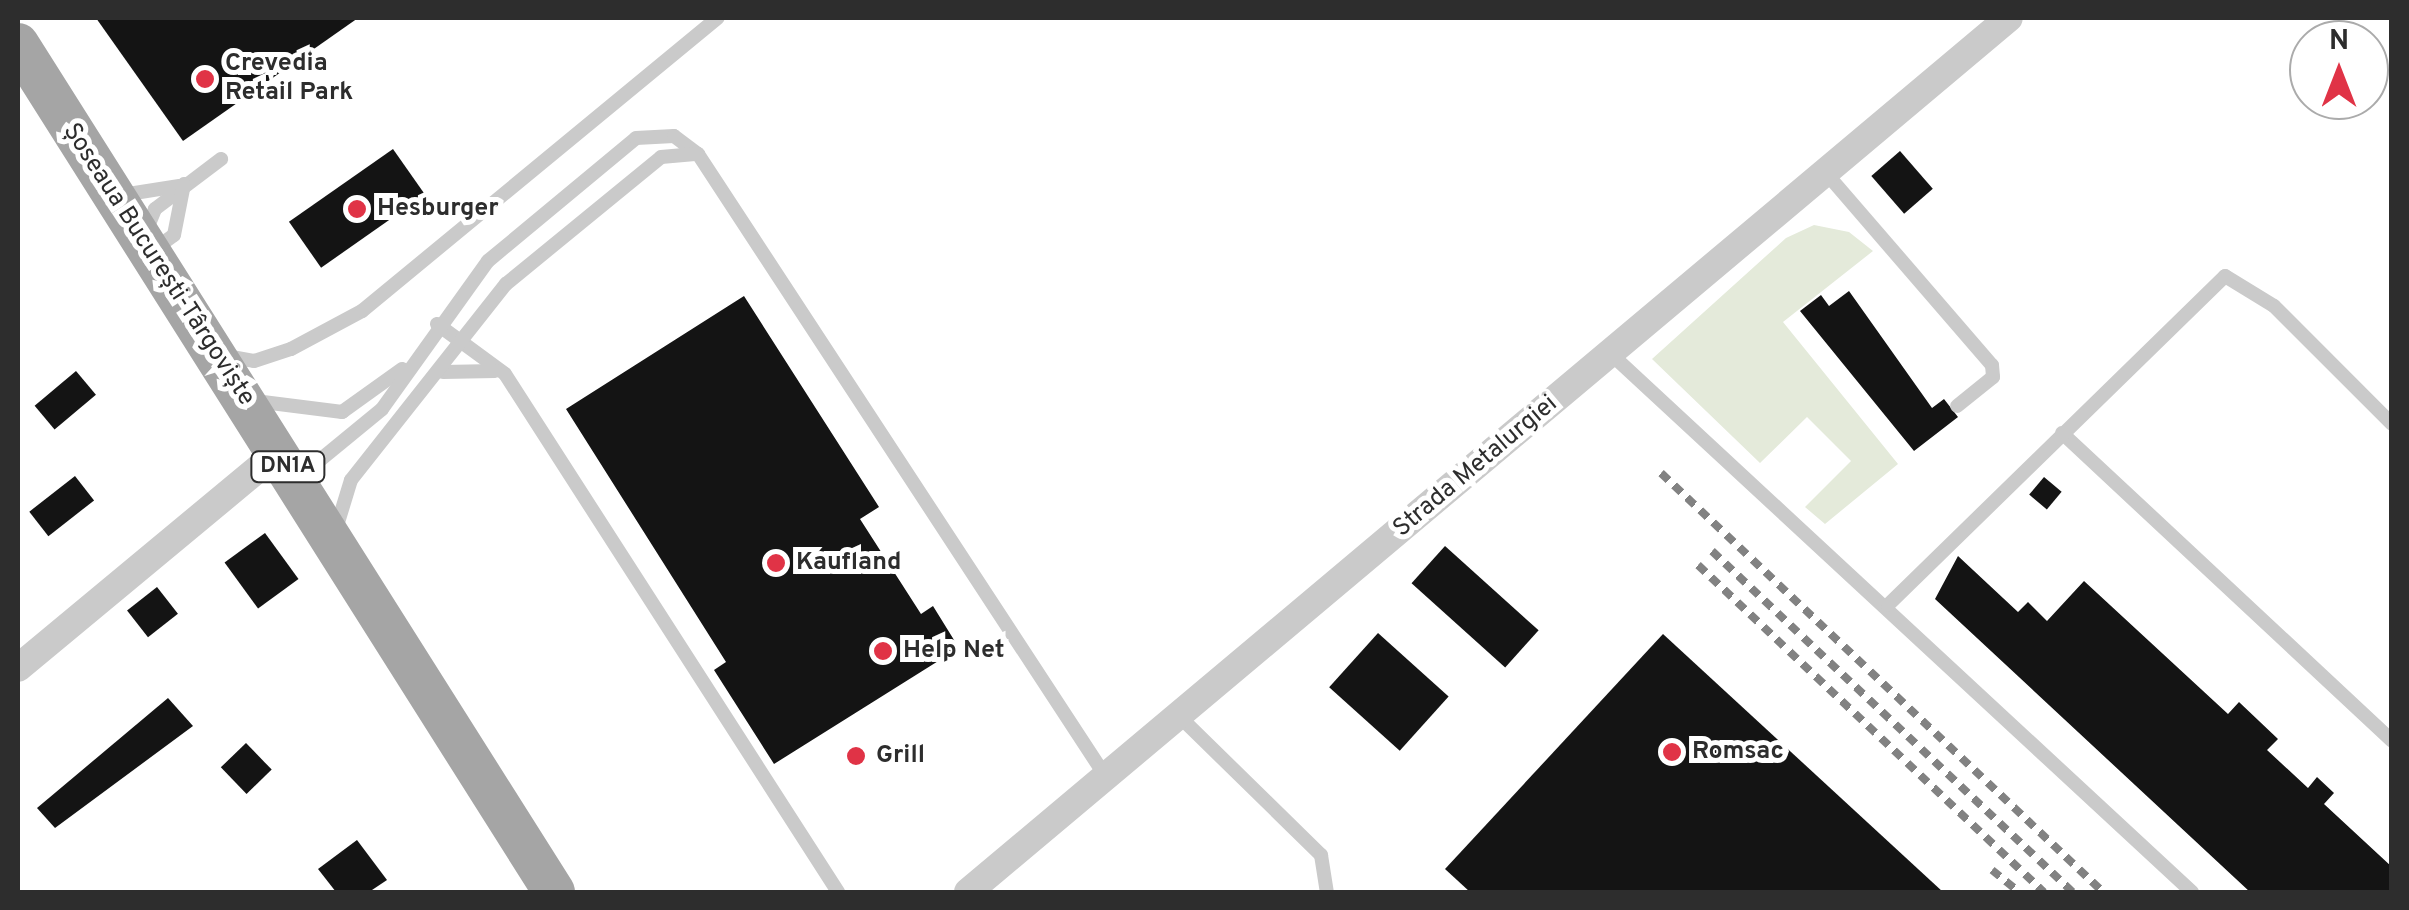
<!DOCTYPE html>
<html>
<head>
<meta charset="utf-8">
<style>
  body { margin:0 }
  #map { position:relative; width:2409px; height:910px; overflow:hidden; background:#fff; font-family:Overpass,sans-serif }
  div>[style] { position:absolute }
  .green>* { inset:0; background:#e4eada }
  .building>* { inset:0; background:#141414; transform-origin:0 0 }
  .lane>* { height:14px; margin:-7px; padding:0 7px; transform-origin:7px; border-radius:7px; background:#cacaca }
  .street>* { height:28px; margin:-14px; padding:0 14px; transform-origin:14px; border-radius:14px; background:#cacaca }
  .primary>* { height:42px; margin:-21px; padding:0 21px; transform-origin:21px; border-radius:21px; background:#a5a5a5 }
  .rail>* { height:8px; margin-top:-4px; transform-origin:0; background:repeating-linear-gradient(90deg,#828282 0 10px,transparent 0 18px) }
  .dots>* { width:28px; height:28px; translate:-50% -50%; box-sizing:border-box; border:5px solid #fff; border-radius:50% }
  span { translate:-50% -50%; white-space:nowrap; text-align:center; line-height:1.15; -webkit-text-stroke:10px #fff; paint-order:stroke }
  .shield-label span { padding:2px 8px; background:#fff; border:2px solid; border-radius:8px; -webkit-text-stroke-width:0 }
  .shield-label { font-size:22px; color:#2d2d2d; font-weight:700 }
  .poi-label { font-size:25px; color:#2d2d2d; font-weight:700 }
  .left { translate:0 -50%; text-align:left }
  .street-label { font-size:25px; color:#2d2d2d }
  .frame { position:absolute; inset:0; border:20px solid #2d2d2d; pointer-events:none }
  .north { position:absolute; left:2289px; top:20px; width:100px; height:100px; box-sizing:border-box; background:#fff; border:2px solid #ababab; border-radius:50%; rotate:0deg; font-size:28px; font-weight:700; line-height:40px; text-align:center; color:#2d2d2d }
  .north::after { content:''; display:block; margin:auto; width:35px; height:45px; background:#e03346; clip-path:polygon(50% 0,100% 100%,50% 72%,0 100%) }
</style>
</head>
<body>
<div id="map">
  <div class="green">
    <i style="clip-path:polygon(1814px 225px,1849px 232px,1873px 251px,1783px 322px,1898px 464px,1825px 524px,1805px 507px,1851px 461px,1807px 417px,1760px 463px,1652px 359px,1786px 238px)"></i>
  </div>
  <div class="building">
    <i style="clip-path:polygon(96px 18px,358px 18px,183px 141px)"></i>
    <i style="left:393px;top:149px;width:56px;height:127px;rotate:55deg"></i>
    <i style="left:1900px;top:151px;width:50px;height:38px;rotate:49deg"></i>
    <i style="clip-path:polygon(1849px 291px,1932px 408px,1944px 399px,1958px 417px,1914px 451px,1800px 311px,1821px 295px,1829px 306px)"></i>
    <i style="clip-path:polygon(744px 296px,879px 507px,860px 519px,921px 614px,933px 606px,959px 648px,774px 764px,714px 670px,726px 662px,566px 409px)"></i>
    <i style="left:76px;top:371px;width:31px;height:54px;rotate:50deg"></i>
    <i style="left:75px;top:476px;width:31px;height:58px;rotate:52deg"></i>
    <i style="left:2044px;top:477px;width:23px;height:23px;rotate:40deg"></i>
    <i style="left:265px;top:533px;width:57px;height:50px;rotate:54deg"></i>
    <i style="left:1445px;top:546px;width:126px;height:50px;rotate:42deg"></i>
    <i style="clip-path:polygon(1958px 556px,2018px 612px,2028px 602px,2047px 621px,2084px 581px,2228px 714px,2239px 702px,2278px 739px,2267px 750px,2308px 788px,2317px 777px,2334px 793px,2324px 804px,2392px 867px,2392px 892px,2250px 892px,1935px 599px)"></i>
    <i style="left:157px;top:587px;width:34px;height:38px;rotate:52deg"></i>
    <i style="left:1378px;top:633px;width:95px;height:73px;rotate:42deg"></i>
    <i style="clip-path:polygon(1663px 634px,1943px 892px,1470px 892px,1445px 869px)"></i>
    <i style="clip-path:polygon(168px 698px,193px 726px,55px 828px,37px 808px)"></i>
    <i style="left:246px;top:743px;width:37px;height:35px;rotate:46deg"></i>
    <i style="clip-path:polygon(357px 840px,387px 880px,369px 892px,336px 892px,318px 869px)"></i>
  </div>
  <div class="lane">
    <i style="left:1826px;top:173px;width:254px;rotate:49.2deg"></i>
    <i style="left:1992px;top:365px;width:12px;rotate:85deg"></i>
    <i style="left:1993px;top:377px;width:46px;rotate:141.1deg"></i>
    <i style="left:122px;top:195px;width:58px;rotate:-9deg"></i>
    <i style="left:145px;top:234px;width:27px;rotate:-68deg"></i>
    <i style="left:155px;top:209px;width:83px;rotate:-37.1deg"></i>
    <i style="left:152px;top:251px;width:27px;rotate:-36deg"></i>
    <i style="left:174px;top:235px;width:52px;rotate:-78.9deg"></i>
    <i style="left:437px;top:324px;width:84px;rotate:36.3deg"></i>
    <i style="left:505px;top:374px;width:616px;rotate:57.26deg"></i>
    <i style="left:1611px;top:354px;width:792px;rotate:42.8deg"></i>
    <i style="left:226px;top:356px;width:28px;rotate:10deg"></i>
    <i style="left:254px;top:361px;width:39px;rotate:-18deg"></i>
    <i style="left:291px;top:349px;width:81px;rotate:-28.2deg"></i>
    <i style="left:362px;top:311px;width:461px;rotate:-39.5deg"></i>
    <i style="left:443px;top:372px;width:52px;rotate:-1.1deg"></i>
    <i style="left:255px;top:401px;width:88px;rotate:7.2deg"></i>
    <i style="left:342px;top:412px;width:74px;rotate:-35.6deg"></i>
    <i style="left:2062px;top:433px;width:451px;rotate:43deg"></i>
    <i style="left:306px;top:483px;width:27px;rotate:-59deg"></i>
    <i style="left:320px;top:460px;width:80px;rotate:-39.4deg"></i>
    <i style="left:382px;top:409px;width:182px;rotate:-54.4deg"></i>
    <i style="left:488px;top:261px;width:192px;rotate:-39.7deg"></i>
    <i style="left:636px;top:138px;width:38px;rotate:-3deg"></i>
    <i style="left:674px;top:136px;width:30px;rotate:37deg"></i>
    <i style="left:698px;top:154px;width:745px;rotate:56.78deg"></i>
    <i style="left:336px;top:529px;width:51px;rotate:-73deg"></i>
    <i style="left:351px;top:480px;width:250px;rotate:-51.7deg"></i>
    <i style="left:506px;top:284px;width:200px;rotate:-39.3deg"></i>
    <i style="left:661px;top:157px;width:37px;rotate:-5deg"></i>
    <i style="left:1888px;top:605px;width:471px;rotate:-44.3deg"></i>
    <i style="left:2225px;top:276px;width:57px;rotate:31.5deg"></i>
    <i style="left:2274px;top:306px;width:167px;rotate:45deg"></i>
    <i style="left:1179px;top:716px;width:199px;rotate:44.4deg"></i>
    <i style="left:1321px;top:855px;width:37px;rotate:81deg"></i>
  </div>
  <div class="street">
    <i style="left:18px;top:668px;width:338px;rotate:-39.7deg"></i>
    <i style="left:968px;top:892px;width:1359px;rotate:-40.02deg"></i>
  </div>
  <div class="primary">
    <i style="left:18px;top:44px;width:1003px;rotate:57.7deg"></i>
  </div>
  <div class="rail">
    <i style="left:1661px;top:473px;width:609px;rotate:43.47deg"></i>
    <i style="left:1712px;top:551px;width:496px;rotate:43.4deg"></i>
    <i style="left:1698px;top:565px;width:476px;rotate:43.4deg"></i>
    <i style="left:1992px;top:870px;width:35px;rotate:39deg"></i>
  </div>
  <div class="dots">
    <i style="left:205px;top:79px;background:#e03346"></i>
    <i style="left:357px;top:209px;background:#e03346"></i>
    <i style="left:776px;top:563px;background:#e03346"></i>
    <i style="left:883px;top:651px;background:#e03346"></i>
    <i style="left:1672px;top:752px;background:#e03346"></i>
    <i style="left:856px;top:756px;background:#e03346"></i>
  </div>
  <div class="shield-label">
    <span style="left:288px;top:467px">DN1A</span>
  </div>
  <div class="poi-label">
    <span class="left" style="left:225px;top:79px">Crevedia<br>Retail Park</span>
    <span class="left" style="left:377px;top:209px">Hesburger</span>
    <span class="left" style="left:796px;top:563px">Kaufland</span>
    <span class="left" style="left:903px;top:651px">Help Net</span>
    <span class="left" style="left:1692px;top:752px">Romsac</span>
    <span class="left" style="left:876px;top:756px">Grill</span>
  </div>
  <div class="street-label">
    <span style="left:158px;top:265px;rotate:57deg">Șoseaua București-Târgoviște</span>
    <span style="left:1476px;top:467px;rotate:-40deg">Strada Metalurgiei</span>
  </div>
  <div class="frame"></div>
  <div class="north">N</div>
</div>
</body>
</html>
